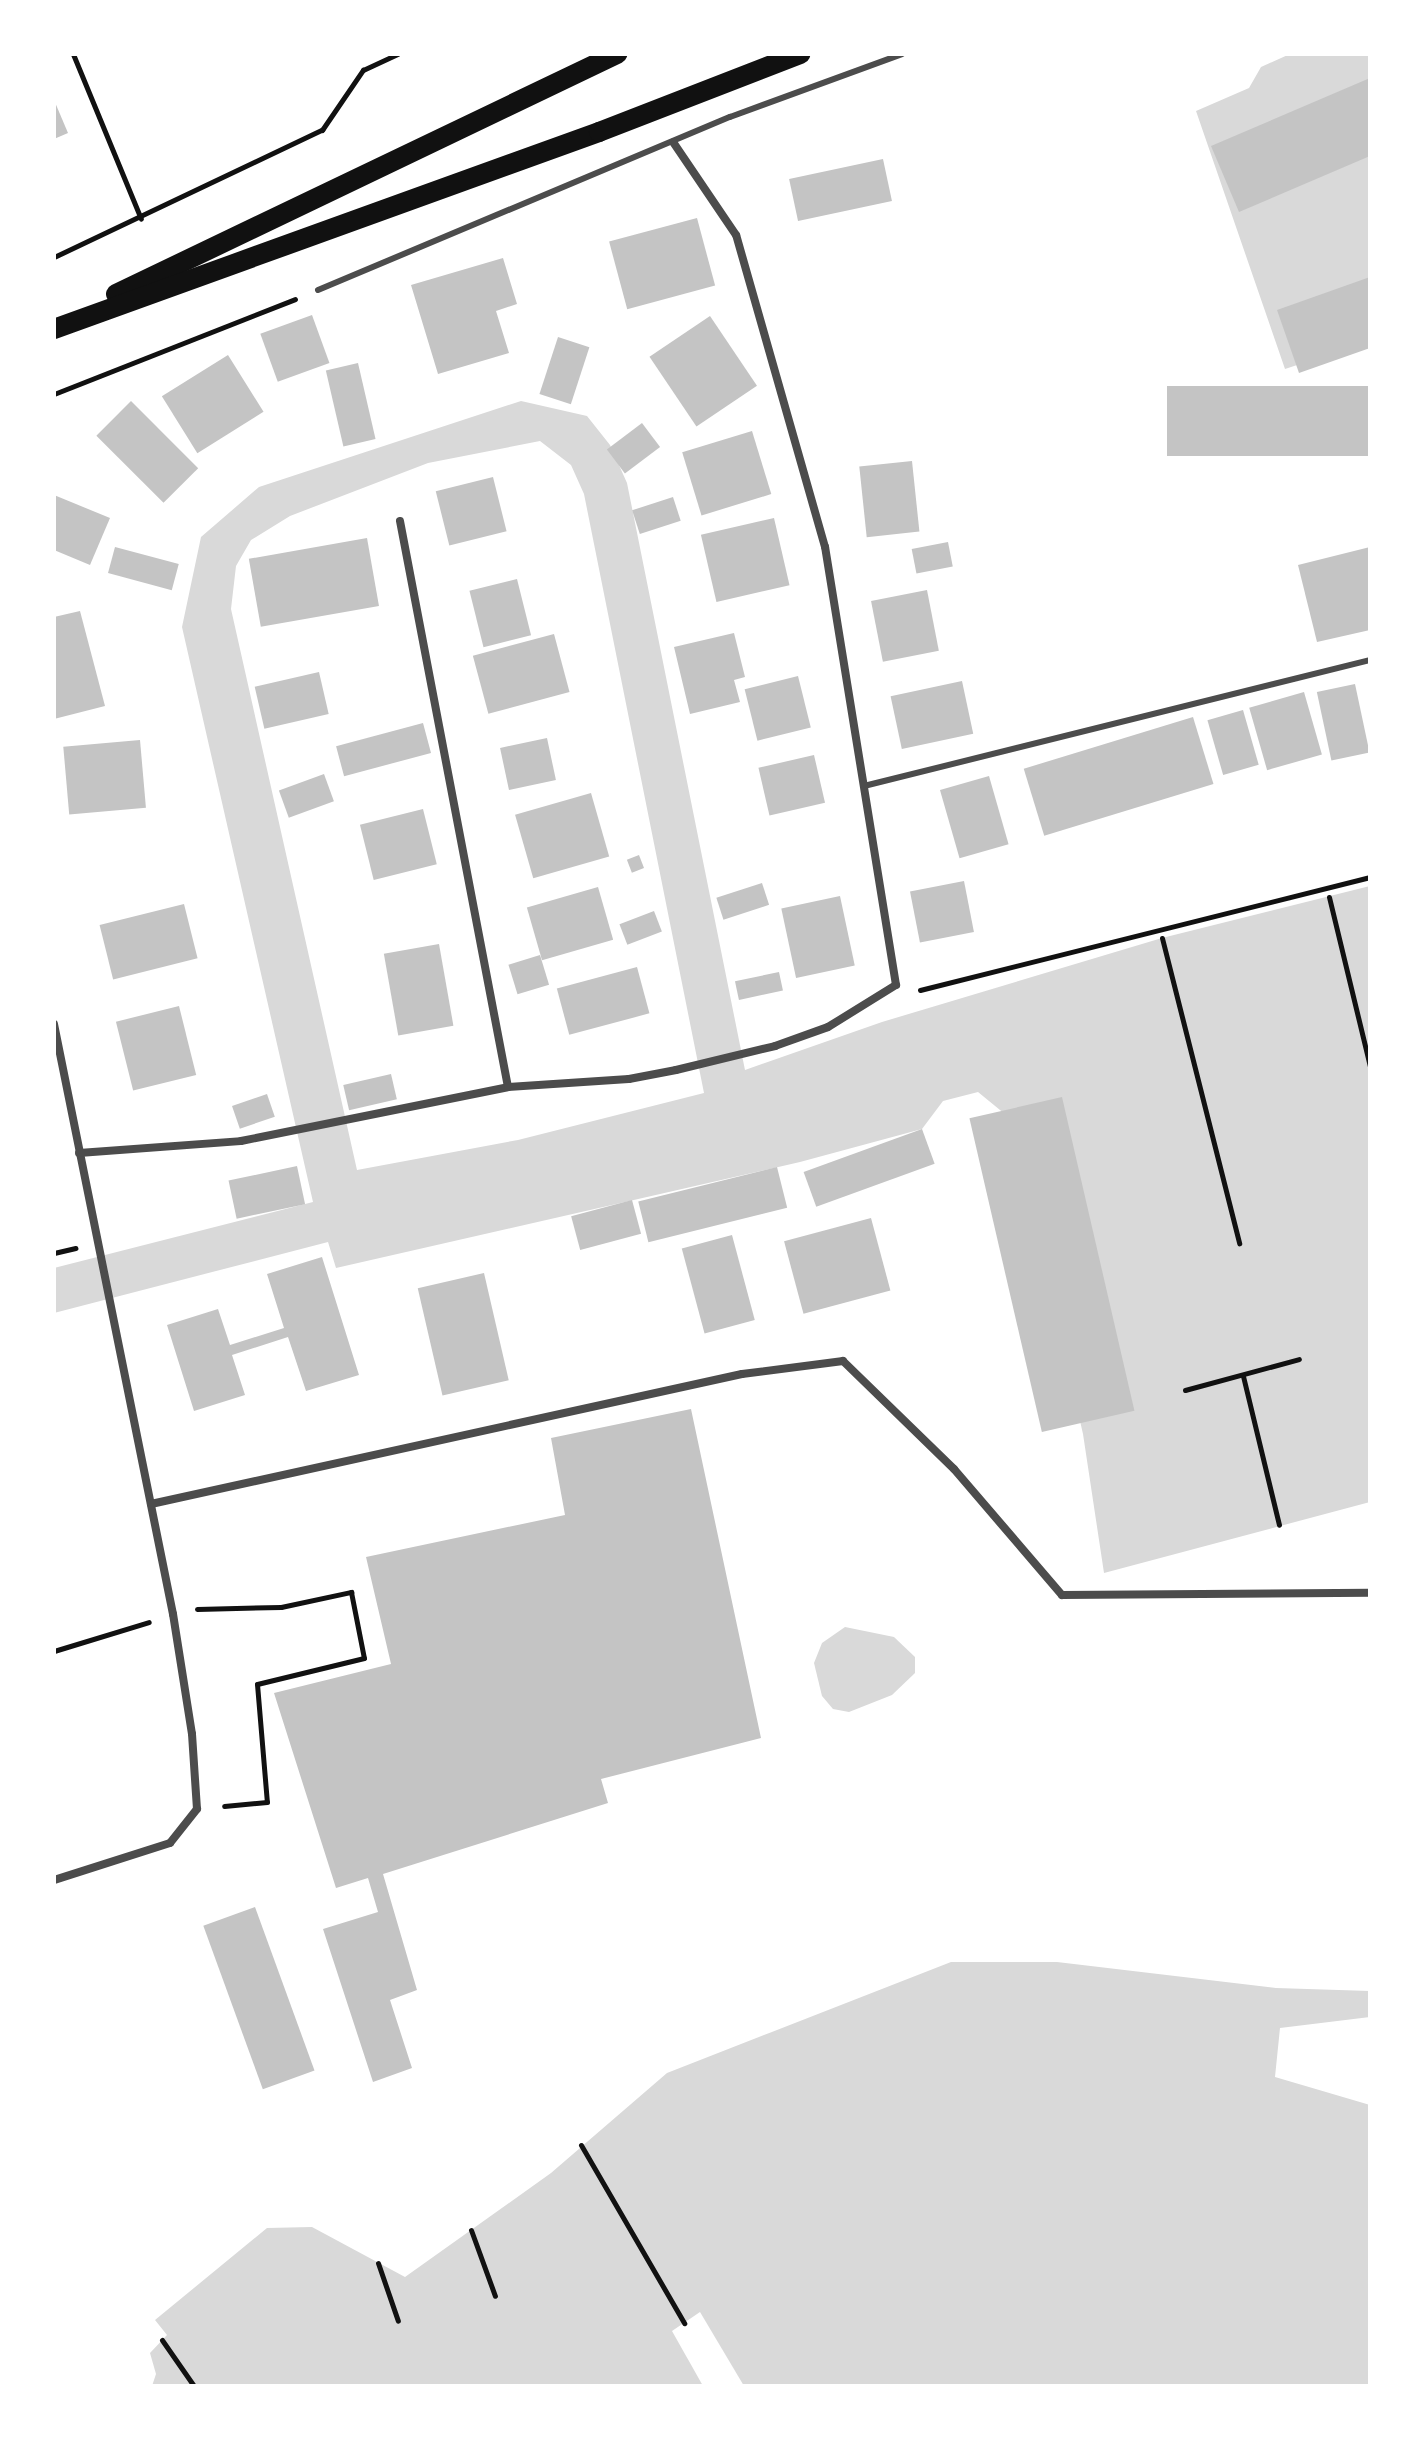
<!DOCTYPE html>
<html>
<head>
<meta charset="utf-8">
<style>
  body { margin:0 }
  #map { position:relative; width:1424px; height:2440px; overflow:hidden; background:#fff; font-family:Rubik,sans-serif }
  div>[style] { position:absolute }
  .water>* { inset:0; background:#d9d9d9 }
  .pier>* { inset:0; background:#fff }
  .building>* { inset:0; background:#c4c4c4; transform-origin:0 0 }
  .path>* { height:5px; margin:-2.5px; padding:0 2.5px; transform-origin:2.5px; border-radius:2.5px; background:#111 }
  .service>* { height:6px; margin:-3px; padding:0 3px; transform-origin:3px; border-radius:3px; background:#4c4c4c }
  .minor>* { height:8px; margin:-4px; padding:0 4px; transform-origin:4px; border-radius:4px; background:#4c4c4c }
  .primary>* { height:20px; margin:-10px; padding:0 10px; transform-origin:10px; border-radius:10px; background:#111 }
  span { translate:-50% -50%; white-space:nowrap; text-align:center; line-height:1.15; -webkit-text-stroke:8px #fff; paint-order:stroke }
  .frame { position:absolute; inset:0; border:56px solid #fff; pointer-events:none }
</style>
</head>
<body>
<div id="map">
  <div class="water">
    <i style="clip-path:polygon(1290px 54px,1370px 54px,1370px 341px,1285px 369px,1196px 111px,1249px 88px,1261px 67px)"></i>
    <i style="clip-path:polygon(evenodd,521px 401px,587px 416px,610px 445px,627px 483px,745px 1070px,882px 1022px,1162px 938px,1370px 886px,1370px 1502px,1104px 1573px,1083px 1434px,1011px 1119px,978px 1092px,943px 1101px,922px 1129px,800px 1162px,336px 1268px,328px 1242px,54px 1313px,54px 1268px,313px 1202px,182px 627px,201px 537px,259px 487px,521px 401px,540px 441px,571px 465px,584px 494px,704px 1093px,518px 1140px,357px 1170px,231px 609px,236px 566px,251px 540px,290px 516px,428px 463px,540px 441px)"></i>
    <i style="clip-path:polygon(845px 1627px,894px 1637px,915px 1657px,915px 1673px,892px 1695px,849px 1712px,833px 1709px,822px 1696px,814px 1663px,822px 1643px)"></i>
    <i style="clip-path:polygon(951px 1962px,1057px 1962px,1276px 1988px,1370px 1991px,1370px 2017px,1280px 2028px,1275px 2077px,1370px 2105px,1370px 2386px,152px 2386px,156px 2374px,150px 2353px,167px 2335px,155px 2320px,267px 2228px,312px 2227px,405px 2277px,551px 2173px,667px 2073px)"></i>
  </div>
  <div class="pier">
    <i style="clip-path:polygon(700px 2312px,744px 2386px,703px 2386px,672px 2331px)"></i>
  </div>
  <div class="building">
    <i style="clip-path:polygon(1370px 78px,1370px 156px,1239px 212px,1211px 146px)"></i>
    <i style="clip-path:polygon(54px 100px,68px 133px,54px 139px)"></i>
    <i style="left:883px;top:159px;width:43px;height:96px;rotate:78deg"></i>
    <i style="left:697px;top:218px;width:70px;height:91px;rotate:75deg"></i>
    <i style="clip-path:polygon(503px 258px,517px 304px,496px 311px,509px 353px,438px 374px,411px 285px)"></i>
    <i style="clip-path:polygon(1370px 277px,1370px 348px,1299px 373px,1277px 310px)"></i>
    <i style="left:312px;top:315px;width:51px;height:55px;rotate:70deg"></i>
    <i style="left:710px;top:316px;width:84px;height:73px;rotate:56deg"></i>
    <i style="left:558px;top:337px;width:33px;height:60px;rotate:18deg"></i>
    <i style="left:228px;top:355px;width:67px;height:78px;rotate:58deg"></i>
    <i style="left:358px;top:363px;width:78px;height:33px;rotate:77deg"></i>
    <i style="left:1370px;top:386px;width:70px;height:203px;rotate:90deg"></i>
    <i style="left:131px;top:401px;width:95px;height:49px;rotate:45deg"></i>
    <i style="left:642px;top:423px;width:30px;height:44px;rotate:53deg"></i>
    <i style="left:752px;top:431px;width:66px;height:73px;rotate:73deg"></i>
    <i style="left:912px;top:461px;width:71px;height:53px;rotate:84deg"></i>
    <i style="left:493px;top:477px;width:56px;height:59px;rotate:76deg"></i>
    <i style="clip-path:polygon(54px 495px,110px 518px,90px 565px,54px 550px)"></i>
    <i style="left:673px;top:497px;width:25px;height:43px;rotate:72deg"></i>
    <i style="left:774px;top:518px;width:69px;height:75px;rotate:77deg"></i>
    <i style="left:367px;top:538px;width:69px;height:120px;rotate:80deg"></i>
    <i style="left:948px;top:542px;width:25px;height:37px;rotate:79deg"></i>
    <i style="left:115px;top:547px;width:66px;height:27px;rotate:15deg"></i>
    <i style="clip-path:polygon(1370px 547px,1370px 630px,1317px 642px,1298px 565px)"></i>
    <i style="left:517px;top:579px;width:58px;height:49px;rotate:76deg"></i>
    <i style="left:927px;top:590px;width:62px;height:57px;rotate:79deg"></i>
    <i style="clip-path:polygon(80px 611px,105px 706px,54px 719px,54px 617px)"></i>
    <i style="clip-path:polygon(734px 633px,745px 677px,734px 680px,740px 702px,690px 714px,674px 647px)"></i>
    <i style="left:554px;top:634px;width:60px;height:84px;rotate:75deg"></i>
    <i style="left:319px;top:672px;width:43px;height:66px;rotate:77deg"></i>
    <i style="left:798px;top:676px;width:53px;height:55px;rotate:76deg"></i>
    <i style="left:962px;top:681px;width:54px;height:73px;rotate:78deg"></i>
    <i style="left:1355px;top:684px;width:70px;height:39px;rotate:78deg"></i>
    <i style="left:1304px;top:692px;width:65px;height:57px;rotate:74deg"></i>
    <i style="left:1243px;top:710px;width:57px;height:37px;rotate:74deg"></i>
    <i style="left:1193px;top:717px;width:70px;height:177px;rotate:73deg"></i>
    <i style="left:423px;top:723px;width:31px;height:90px;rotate:75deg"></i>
    <i style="left:547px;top:738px;width:43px;height:48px;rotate:78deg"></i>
    <i style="left:140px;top:740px;width:68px;height:77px;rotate:85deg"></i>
    <i style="left:814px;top:755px;width:49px;height:57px;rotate:77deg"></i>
    <i style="left:324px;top:774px;width:29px;height:48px;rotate:70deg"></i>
    <i style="left:989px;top:776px;width:71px;height:51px;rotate:74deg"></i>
    <i style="left:591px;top:793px;width:66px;height:79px;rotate:74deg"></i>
    <i style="left:423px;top:809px;width:57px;height:65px;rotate:76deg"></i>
    <i style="left:639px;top:855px;width:14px;height:13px;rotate:69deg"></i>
    <i style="left:964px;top:881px;width:52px;height:55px;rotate:79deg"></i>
    <i style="left:762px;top:883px;width:23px;height:48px;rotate:72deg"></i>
    <i style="left:598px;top:887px;width:55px;height:74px;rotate:74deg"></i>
    <i style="left:840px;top:896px;width:71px;height:60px;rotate:78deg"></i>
    <i style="left:184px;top:904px;width:56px;height:87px;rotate:76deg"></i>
    <i style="left:654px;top:911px;width:22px;height:37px;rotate:69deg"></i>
    <i style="left:439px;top:944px;width:83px;height:56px;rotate:80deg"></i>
    <i style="left:540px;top:955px;width:31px;height:33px;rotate:73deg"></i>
    <i style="left:637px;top:967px;width:48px;height:83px;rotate:75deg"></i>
    <i style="left:779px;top:972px;width:19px;height:45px;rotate:78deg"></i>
    <i style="left:179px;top:1006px;width:71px;height:65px;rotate:76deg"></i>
    <i style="left:391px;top:1074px;width:26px;height:49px;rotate:77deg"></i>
    <i style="left:267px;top:1094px;width:24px;height:37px;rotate:71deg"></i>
    <i style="left:1062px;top:1097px;width:322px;height:95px;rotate:77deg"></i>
    <i style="left:922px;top:1129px;width:37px;height:126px;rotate:70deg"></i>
    <i style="left:297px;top:1166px;width:39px;height:70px;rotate:78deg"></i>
    <i style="left:777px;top:1167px;width:42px;height:143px;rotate:76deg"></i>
    <i style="left:632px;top:1200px;width:35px;height:63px;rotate:75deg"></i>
    <i style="left:871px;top:1218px;width:75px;height:90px;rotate:75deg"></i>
    <i style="left:732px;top:1235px;width:88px;height:52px;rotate:75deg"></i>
    <i style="clip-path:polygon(322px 1257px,359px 1375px,306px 1391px,288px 1337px,232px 1355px,245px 1395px,194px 1411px,167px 1325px,218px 1309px,230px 1345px,284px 1328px,267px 1274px)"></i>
    <i style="left:484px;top:1273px;width:110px;height:68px;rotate:77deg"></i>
    <i style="clip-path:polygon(691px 1409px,761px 1738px,601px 1779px,608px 1803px,383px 1874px,417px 1990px,390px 2000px,412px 2068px,373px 2082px,323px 1929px,378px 1912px,368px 1878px,336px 1888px,274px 1693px,391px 1664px,366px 1557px,565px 1515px,551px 1438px)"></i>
    <i style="left:255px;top:1907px;width:174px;height:55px;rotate:70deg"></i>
  </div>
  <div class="path">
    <i style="left:73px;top:54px;width:178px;rotate:67.6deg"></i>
    <i style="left:54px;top:257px;width:297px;rotate:-25.4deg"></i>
    <i style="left:322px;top:130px;width:73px;rotate:-55.7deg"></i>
    <i style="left:363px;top:70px;width:38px;rotate:-25deg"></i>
    <i style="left:54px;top:394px;width:259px;rotate:-21.5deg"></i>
    <i style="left:1329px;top:897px;width:174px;rotate:76.4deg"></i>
    <i style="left:1162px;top:938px;width:315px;rotate:75.8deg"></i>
    <i style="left:920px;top:990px;width:464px;rotate:-14.1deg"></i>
    <i style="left:54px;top:1253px;width:22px;rotate:-13deg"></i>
    <i style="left:1243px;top:1376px;width:153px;rotate:76.4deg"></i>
    <i style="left:1185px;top:1390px;width:118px;rotate:-15.2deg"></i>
    <i style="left:197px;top:1609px;width:84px;rotate:-1.4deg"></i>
    <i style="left:281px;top:1607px;width:72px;rotate:-12.1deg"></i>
    <i style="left:351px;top:1592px;width:67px;rotate:78.9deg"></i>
    <i style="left:364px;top:1658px;width:110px;rotate:166.3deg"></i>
    <i style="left:257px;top:1684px;width:118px;rotate:85.2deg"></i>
    <i style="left:267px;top:1802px;width:43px;rotate:174.7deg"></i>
    <i style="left:54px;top:1651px;width:99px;rotate:-17deg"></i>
    <i style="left:581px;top:2145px;width:206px;rotate:59.9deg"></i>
    <i style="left:471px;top:2230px;width:70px;rotate:70deg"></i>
    <i style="left:378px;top:2263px;width:61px;rotate:71deg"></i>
    <i style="left:162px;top:2340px;width:56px;rotate:55.2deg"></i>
  </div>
  <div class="service">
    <i style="left:318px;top:290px;width:447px;rotate:-22.8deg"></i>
    <i style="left:730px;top:117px;width:183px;rotate:-20.1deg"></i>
    <i style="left:864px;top:786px;width:521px;rotate:-13.98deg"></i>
  </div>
  <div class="minor">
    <i style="left:400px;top:521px;width:576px;rotate:79.2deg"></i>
    <i style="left:54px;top:1024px;width:602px;rotate:78.6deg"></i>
    <i style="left:173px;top:1614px;width:121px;rotate:81deg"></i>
    <i style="left:192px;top:1734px;width:75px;rotate:86.2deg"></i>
    <i style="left:197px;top:1809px;width:43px;rotate:128.5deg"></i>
    <i style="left:170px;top:1843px;width:122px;rotate:162.3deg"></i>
    <i style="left:79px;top:1153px;width:162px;rotate:-4.2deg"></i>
    <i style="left:241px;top:1141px;width:272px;rotate:-11.4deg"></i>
    <i style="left:508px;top:1087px;width:121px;rotate:-3.8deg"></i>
    <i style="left:629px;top:1079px;width:48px;rotate:-10.8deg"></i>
    <i style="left:676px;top:1070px;width:102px;rotate:-13.6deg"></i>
    <i style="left:775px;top:1046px;width:56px;rotate:-19.7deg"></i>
    <i style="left:828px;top:1027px;width:80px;rotate:-31.7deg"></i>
    <i style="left:896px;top:985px;width:444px;rotate:-99.2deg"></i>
    <i style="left:825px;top:547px;width:324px;rotate:-105.9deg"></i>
    <i style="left:736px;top:235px;width:112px;rotate:-124.1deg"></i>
    <i style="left:151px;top:1504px;width:605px;rotate:-12.41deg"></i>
    <i style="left:742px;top:1374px;width:102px;rotate:-7.3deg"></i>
    <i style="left:843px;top:1361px;width:155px;rotate:44.2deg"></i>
    <i style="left:954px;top:1469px;width:166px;rotate:49.4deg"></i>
    <i style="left:1062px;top:1595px;width:308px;rotate:-0.4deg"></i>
  </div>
  <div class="primary">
    <i style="left:116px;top:294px;width:556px;rotate:-25.6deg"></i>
    <i style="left:54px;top:329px;width:580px;rotate:-19.87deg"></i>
    <i style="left:599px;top:132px;width:216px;rotate:-21.2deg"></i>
  </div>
  <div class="frame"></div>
</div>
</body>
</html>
